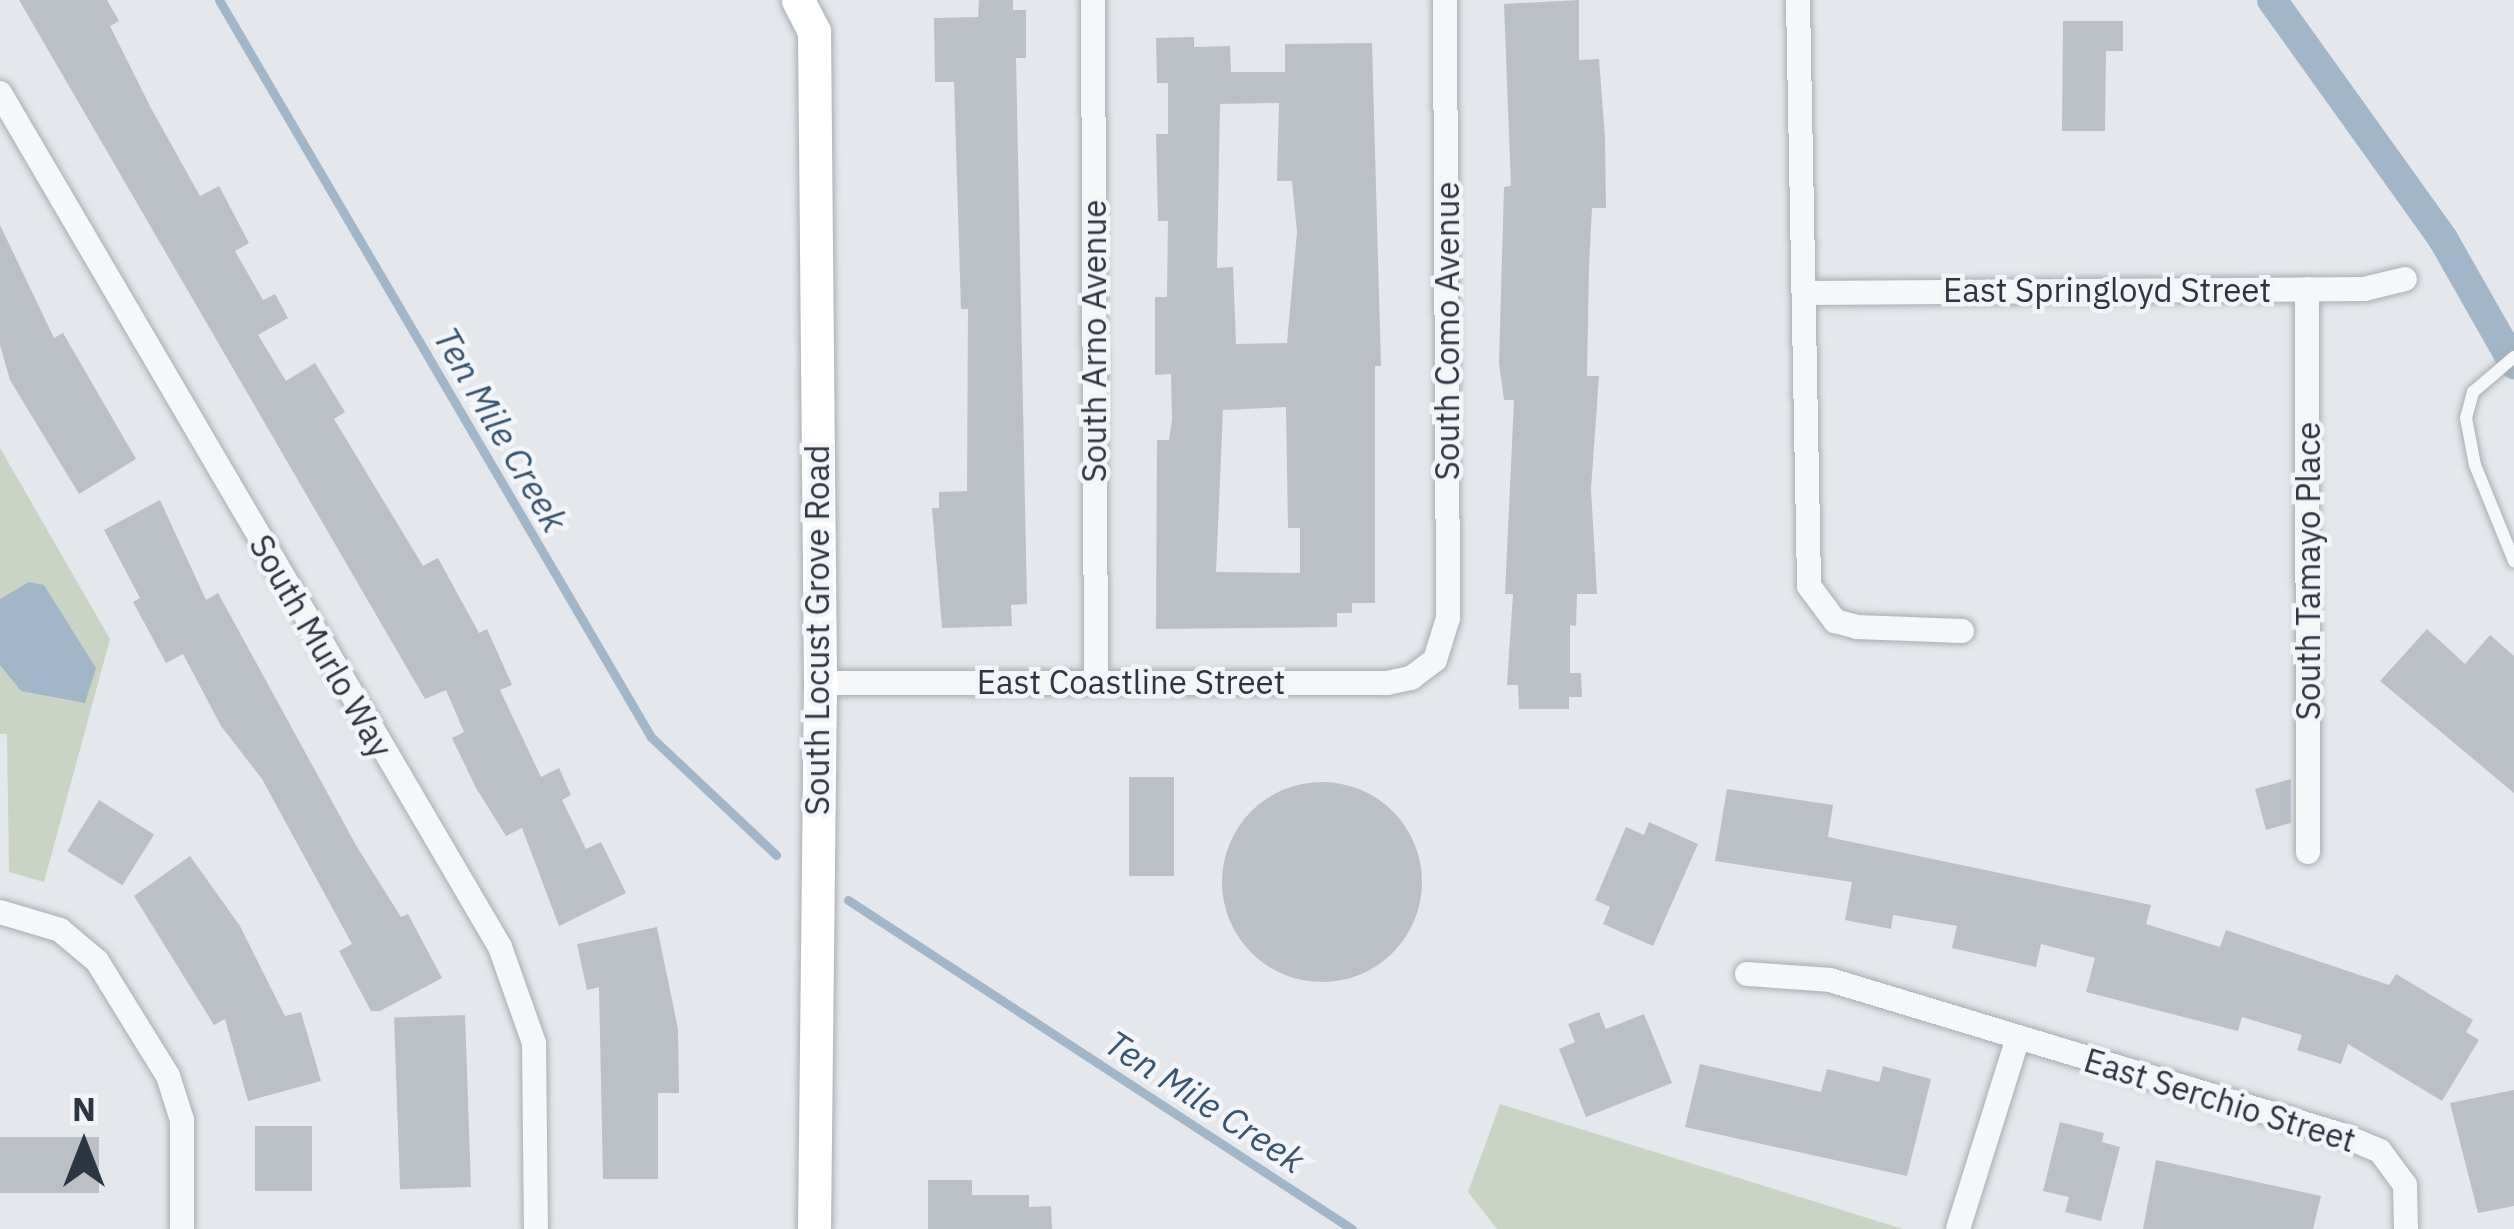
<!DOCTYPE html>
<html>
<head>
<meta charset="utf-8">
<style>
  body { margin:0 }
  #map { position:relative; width:2514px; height:1229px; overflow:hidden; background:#e4e7eb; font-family:"IBM Plex Sans",sans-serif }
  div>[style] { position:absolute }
  .green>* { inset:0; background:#cad4c5 }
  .water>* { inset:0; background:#a1b6c8 }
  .stream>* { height:9px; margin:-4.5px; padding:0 4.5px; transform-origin:4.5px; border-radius:4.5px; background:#a1b6c8 }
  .canal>* { height:30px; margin:-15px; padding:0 15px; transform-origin:15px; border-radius:15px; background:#a1b6c8 }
  .building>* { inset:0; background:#bbc0c7; transform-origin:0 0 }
  .round { border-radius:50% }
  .roads { filter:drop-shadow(0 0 3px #a9aeb5) drop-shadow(0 0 3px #a9aeb5) }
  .lane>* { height:12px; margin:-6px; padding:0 6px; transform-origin:6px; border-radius:6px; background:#f6f7f9 }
  .street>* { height:24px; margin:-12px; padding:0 12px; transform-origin:12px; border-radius:12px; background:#f6f7f9 }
  .secondary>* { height:33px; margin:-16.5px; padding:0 16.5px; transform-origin:16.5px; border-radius:16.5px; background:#fff }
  span { translate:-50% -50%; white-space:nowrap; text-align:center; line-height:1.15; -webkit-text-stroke:9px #f3f5f8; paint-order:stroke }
  .street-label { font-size:33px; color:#2c3542 }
  .water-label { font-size:36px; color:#385674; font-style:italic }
  .north { position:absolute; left:24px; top:1085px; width:120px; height:120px; -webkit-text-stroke:9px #f3f5f8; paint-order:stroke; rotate:0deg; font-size:33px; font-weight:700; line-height:48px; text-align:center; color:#2c3542 }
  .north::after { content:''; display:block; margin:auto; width:42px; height:54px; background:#2c3542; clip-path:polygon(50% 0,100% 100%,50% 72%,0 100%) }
</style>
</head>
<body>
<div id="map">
  <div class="green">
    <i style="clip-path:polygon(0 448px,110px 639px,44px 882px,9px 872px,7px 734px,0 734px)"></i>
    <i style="clip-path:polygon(1500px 1104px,1903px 1229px,1497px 1229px,1468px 1192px)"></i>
  </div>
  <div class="water">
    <i style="clip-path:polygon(29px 582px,44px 585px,96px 668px,85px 703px,21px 691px,0 665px,0 599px)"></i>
  </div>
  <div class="stream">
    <i style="left:219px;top:0;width:854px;rotate:59.62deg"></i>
    <i style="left:651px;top:737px;width:172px;rotate:43.3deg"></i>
    <i style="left:848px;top:900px;width:602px;rotate:33.14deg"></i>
  </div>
  <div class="canal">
    <i style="left:2272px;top:0;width:294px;rotate:54.4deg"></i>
    <i style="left:2443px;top:239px;width:144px;rotate:60.4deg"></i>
  </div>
  <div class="building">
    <i style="clip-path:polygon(19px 0,107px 0,119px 21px,110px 26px,152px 110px,200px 196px,219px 186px,249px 243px,235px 251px,263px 300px,275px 294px,288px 318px,258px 335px,286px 381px,315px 363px,345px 412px,334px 419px,423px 566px,438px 558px,479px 633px,487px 629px,512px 685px,500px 690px,541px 777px,559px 768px,571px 795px,562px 800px,586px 849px,601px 842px,626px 893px,559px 926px,522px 828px,506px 836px,476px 788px,452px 738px,464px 732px,446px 690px,425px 699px)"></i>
    <i style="clip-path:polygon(979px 0,1013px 0,1013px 10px,1026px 10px,1026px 58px,1016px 58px,1027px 604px,1011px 605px,1012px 626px,942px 628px,932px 508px,939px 508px,939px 492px,967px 491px,968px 309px,961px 309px,954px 82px,935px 82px,934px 18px,978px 17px)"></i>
    <i style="clip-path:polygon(1579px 0,1579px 60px,1599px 59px,1605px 138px,1606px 208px,1592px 208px,1589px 267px,1587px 376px,1599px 376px,1591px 489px,1597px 594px,1577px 594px,1576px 626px,1570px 625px,1570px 673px,1581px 673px,1582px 697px,1569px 697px,1569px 709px,1519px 709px,1518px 685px,1507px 685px,1513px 594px,1505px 594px,1514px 400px,1504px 400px,1499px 363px,1504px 187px,1511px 186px,1504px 4px)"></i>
    <i style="clip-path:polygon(2063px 21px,2123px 21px,2123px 51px,2106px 51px,2105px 131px,2062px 131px)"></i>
    <i style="clip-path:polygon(evenodd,1194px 37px,1194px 47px,1230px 46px,1231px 72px,1285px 72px,1285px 44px,1372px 43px,1381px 366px,1375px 366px,1375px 603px,1352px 603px,1352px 613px,1337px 613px,1337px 627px,1156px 629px,1157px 440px,1169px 440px,1172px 420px,1171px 374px,1155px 375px,1155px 297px,1167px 297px,1168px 221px,1158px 221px,1156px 134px,1168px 134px,1168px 83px,1157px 83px,1156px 38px,1194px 37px,1279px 103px,1277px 181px,1292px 181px,1297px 232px,1287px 343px,1236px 344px,1233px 267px,1217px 268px,1220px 104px,1279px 103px,1194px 37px,1286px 407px,1288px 528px,1300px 528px,1300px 573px,1216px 572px,1223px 410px,1286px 407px)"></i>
    <i style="clip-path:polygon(0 225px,54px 338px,63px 333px,136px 459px,79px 494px,10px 380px,0 345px)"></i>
    <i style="clip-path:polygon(160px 500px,206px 600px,218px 593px,357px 847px,401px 917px,408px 914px,442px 978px,380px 1011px,371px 1011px,339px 951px,352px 944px,262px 779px,221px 726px,183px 654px,166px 663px,133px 602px,140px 598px,104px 530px)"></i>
    <i style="clip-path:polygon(2427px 629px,2465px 664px,2490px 635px,2514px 656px,2514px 793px,2380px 681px)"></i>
    <i style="left:1174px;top:777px;width:99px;height:45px;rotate:90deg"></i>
    <i style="clip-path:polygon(2291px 779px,2291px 823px,2266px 830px,2255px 789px)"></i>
    <i class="round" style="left:1222px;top:782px;width:200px;height:200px"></i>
    <i style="clip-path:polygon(1727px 789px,1833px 805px,1828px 837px,2151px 905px,2146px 924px,2220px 947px,2226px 930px,2389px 985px,2396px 974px,2473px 1020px,2466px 1032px,2479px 1040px,2442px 1101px,2348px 1044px,2341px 1064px,2297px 1050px,2302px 1035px,2242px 1017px,2238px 1031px,2086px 992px,2095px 958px,2041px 944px,2036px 967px,1952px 948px,1957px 926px,1893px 915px,1891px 929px,1845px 920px,1852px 882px,1715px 861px)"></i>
    <i style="left:99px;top:800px;width:65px;height:60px;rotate:32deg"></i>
    <i style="clip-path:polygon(1649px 822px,1698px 844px,1653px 946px,1603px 924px,1610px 907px,1595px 900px,1626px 827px,1644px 835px)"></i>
    <i style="clip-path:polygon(190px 856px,240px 926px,285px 1016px,301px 1012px,321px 1081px,248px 1101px,225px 1019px,214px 1025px,134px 896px)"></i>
    <i style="clip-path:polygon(657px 927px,678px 1029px,679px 1093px,658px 1093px,658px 1179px,603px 1179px,599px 987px,587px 990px,577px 944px)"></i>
    <i style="clip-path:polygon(1599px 1012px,1606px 1029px,1644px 1014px,1672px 1083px,1586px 1117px,1559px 1049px,1575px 1042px,1568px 1024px)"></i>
    <i style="left:465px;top:1015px;width:172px;height:71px;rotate:88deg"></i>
    <i style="clip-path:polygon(1700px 1064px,1821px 1092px,1827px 1069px,1879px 1082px,1883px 1066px,1931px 1079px,1907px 1176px,1685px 1127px)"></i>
    <i style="clip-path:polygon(2514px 1090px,2514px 1206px,2478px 1213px,2450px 1103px)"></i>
    <i style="clip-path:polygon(2060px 1122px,2104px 1133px,2102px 1142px,2120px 1147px,2101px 1221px,2065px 1212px,2069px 1197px,2043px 1191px)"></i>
    <i style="left:255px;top:1126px;width:57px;height:65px"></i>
    <i style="left:0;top:1137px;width:99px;height:56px"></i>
    <i style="clip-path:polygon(2156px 1160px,2321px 1196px,2313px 1229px,2143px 1229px)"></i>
    <i style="clip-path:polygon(928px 1180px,972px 1180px,972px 1195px,1029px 1195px,1029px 1207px,1051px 1206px,1052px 1229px,928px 1229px)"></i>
  </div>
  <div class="roads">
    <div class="lane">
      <i style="left:2514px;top:357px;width:54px;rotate:139.5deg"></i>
      <i style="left:2473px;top:392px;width:27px;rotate:105deg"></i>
      <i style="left:2466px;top:418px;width:48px;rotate:79.2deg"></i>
      <i style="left:2475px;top:465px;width:104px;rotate:67.9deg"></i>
    </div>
    <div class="street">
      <i style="left:1093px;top:0;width:682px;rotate:89.75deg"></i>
      <i style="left:1798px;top:0;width:586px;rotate:88.92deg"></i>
      <i style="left:1809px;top:586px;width:44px;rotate:53.4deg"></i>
      <i style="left:1835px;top:621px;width:23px;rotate:15deg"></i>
      <i style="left:1857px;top:627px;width:105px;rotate:2.2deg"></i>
      <i style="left:0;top:93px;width:990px;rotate:59.65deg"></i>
      <i style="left:500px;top:947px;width:102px;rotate:70.5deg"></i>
      <i style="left:534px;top:1043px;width:186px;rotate:89.4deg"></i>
      <i style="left:2307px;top:289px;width:563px;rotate:89.9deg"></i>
      <i style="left:1808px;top:293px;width:556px;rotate:-0.41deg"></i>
      <i style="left:2364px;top:289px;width:42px;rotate:-13.7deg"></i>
      <i style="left:820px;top:683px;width:567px"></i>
      <i style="left:1387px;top:683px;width:25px;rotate:-12deg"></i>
      <i style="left:1411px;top:678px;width:30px;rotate:-37deg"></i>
      <i style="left:1435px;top:660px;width:44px;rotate:-72.8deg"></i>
      <i style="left:1448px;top:618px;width:618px;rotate:-90.28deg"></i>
      <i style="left:0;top:912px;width:63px;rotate:16.7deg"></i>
      <i style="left:60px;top:930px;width:48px;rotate:40deg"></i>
      <i style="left:97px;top:961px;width:135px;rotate:58.3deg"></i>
      <i style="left:168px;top:1076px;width:46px;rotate:72.3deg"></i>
      <i style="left:182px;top:1120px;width:109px;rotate:90deg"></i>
      <i style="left:1747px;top:974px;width:83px;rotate:4.1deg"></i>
      <i style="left:1830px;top:980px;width:535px;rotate:16.84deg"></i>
      <i style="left:2342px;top:1135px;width:41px;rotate:22.8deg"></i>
      <i style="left:2380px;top:1151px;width:42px;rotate:53.7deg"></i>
      <i style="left:2405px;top:1185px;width:44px;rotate:88.7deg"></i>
      <i style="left:1958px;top:1229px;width:200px;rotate:-72.6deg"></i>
    </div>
    <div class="secondary">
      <i style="left:798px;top:0;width:35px;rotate:63deg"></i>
      <i style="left:814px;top:31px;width:652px;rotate:89.47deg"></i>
      <i style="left:820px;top:683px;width:546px;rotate:90.63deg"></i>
    </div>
  </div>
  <div class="street-label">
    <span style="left:2107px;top:290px">East Springloyd Street</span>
    <span style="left:1447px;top:331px;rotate:-90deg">South Como Avenue</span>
    <span style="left:1094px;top:341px;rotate:-90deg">South Arno Avenue</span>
    <span style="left:2308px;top:571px;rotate:-90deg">South Tamayo Place</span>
    <span style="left:817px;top:630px;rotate:-90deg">South Locust Grove Road</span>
    <span style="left:321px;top:646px;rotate:60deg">South Murlo Way</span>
    <span style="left:1131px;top:682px">East Coastline Street</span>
    <span style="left:2220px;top:1100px;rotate:17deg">East Serchio Street</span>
  </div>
  <div class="water-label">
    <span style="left:501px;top:429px;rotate:60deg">Ten Mile Creek</span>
    <span style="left:1205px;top:1101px;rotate:33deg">Ten Mile Creek</span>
  </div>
  <div class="north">N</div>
</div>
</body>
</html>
